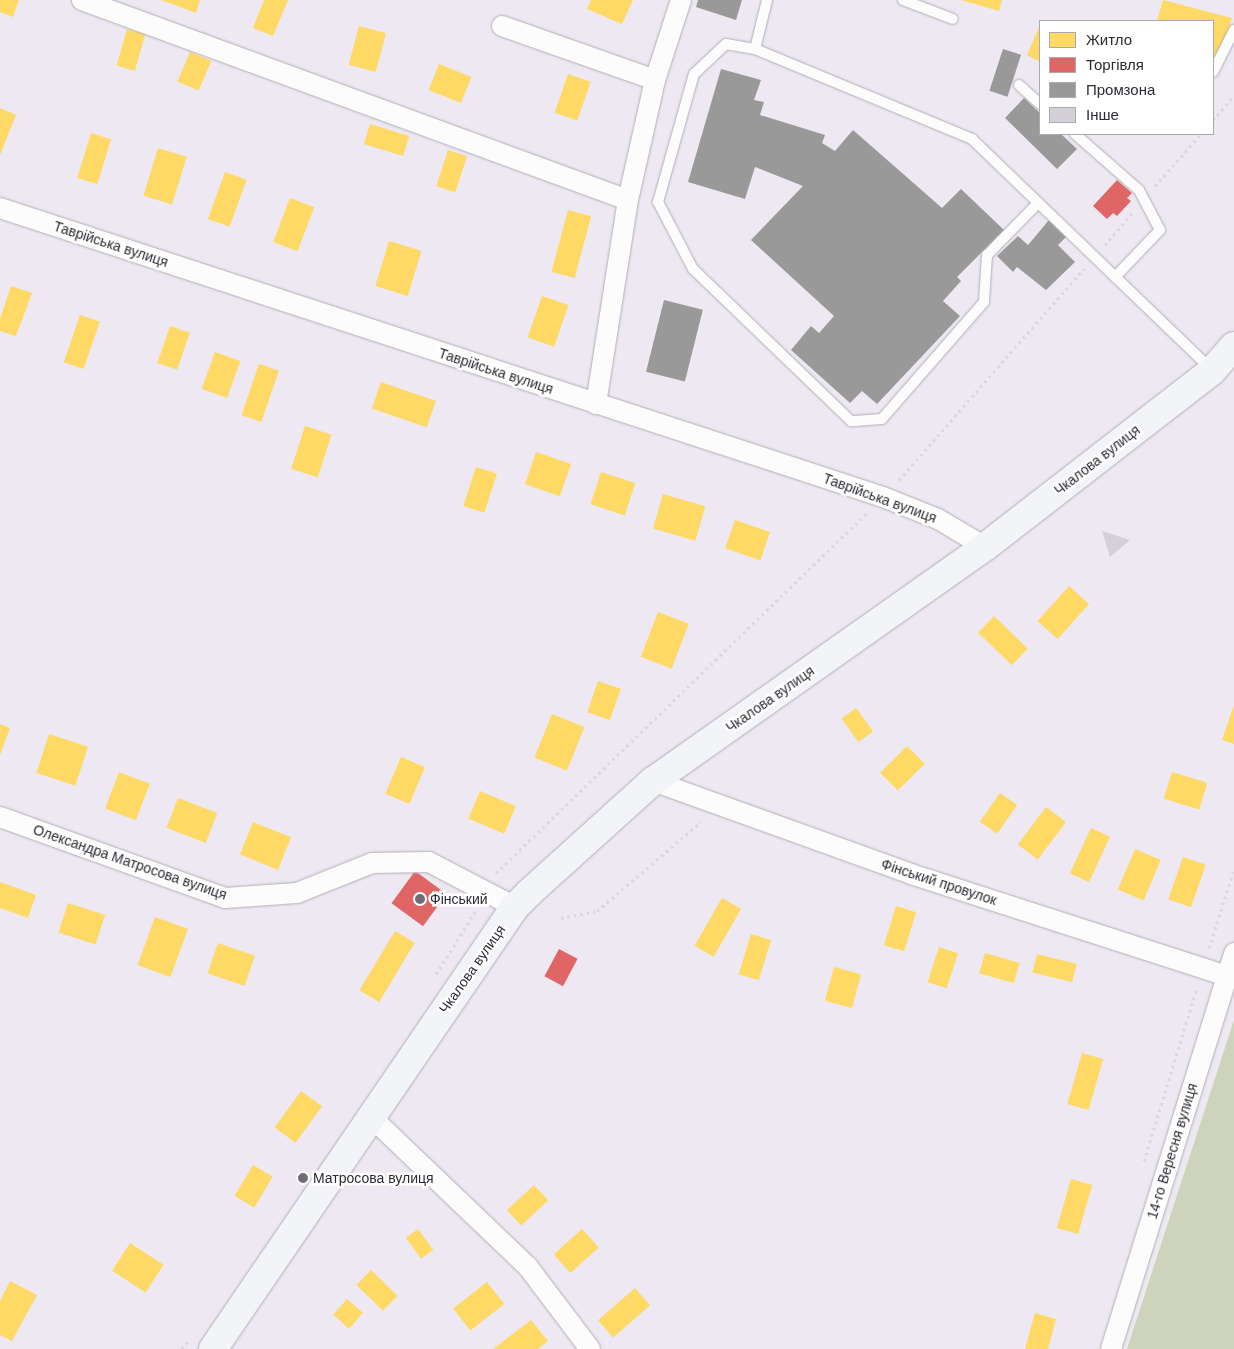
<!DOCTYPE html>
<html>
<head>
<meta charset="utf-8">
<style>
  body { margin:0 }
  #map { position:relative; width:1234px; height:1349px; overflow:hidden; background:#ede8f2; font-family:Arial,sans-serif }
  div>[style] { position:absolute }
  .green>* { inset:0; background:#ced3bb }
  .homes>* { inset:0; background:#ffd966; transform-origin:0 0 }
  .shops>* { inset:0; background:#e06666; transform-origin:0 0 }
  .industry>* { inset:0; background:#999; transform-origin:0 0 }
  .building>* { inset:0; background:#d3d0d7 }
  .path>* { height:3px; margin-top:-1.5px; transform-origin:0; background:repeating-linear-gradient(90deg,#d9d8da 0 2.5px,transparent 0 6.5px) }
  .roads { filter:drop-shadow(0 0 1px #b2aeb5) drop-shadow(0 0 1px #b2aeb5) }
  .service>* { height:10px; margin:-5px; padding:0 5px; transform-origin:5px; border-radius:5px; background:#fcfcfd }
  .minor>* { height:20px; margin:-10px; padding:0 10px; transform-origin:10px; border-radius:10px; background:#fcfcfd }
  .secondary>* { height:28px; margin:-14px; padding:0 14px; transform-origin:14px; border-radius:14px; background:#f3f4f8 }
  .dots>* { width:14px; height:14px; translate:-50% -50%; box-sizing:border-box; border:2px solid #fff; border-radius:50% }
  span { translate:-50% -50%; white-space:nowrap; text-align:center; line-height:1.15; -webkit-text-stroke:5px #fff; paint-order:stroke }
  .street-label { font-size:14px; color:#2d2a31 }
  .poi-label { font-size:14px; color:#2d2a31 }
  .left { translate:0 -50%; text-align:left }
  .legend { position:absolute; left:1039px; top:20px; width:175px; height:115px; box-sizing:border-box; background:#fff; border:1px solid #abaaad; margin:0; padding:6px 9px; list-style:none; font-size:15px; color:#2d2a31 }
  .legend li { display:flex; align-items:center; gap:10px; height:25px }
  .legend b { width:25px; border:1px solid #abaaad }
</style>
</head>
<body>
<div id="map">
  <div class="green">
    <i style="clip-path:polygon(1234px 1020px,1234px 1349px,1127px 1349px)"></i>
  </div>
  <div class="homes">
    <i style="clip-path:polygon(0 0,19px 0,13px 17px,0 12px)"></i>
    <i style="clip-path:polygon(161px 0,200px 0,196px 13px)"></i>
    <i style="clip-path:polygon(264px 0,288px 0,273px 36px,253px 28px)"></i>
    <i style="clip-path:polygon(591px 0,633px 0,622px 24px,587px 9px)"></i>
    <i style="clip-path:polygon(961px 0,1002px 0,999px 11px)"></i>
    <i style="clip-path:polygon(1163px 0,1232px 18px,1221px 58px,1213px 56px,1213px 21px,1157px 21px)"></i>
    <i style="clip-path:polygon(1040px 25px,1040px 62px,1027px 55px)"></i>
    <i style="left:359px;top:26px;width:28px;height:40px;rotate:15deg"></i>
    <i style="left:127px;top:29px;width:19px;height:38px;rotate:16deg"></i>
    <i style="left:190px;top:52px;width:23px;height:32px;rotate:23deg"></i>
    <i style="left:439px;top:64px;width:35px;height:28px;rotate:22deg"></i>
    <i style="left:568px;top:74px;width:24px;height:41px;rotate:19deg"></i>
    <i style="clip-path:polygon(0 108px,16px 115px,0 155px)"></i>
    <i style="left:370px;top:124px;width:41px;height:21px;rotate:17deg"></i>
    <i style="left:91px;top:133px;width:21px;height:47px;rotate:17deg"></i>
    <i style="left:158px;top:148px;width:30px;height:50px;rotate:17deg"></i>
    <i style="left:448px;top:150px;width:20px;height:38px;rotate:18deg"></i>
    <i style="left:225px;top:172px;width:23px;height:50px;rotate:20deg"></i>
    <i style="left:290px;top:198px;width:26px;height:47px;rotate:21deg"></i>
    <i style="left:568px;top:210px;width:24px;height:64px;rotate:15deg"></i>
    <i style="left:389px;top:241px;width:34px;height:47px;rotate:17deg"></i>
    <i style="clip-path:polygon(11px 286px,32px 293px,16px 336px,0 331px,0 319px)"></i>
    <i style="left:542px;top:296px;width:28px;height:44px;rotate:19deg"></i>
    <i style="left:80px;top:315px;width:21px;height:50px;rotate:19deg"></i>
    <i style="left:170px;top:326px;width:21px;height:39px;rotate:19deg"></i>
    <i style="left:215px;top:352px;width:27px;height:39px;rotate:20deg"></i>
    <i style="left:259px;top:364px;width:21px;height:54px;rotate:19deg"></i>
    <i style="left:381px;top:382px;width:58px;height:28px;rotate:19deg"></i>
    <i style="left:305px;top:426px;width:28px;height:45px;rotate:18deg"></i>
    <i style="left:536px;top:452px;width:37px;height:34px;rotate:19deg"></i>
    <i style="left:476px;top:467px;width:22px;height:41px;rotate:18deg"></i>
    <i style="left:601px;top:472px;width:36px;height:34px;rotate:18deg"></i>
    <i style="left:663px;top:494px;width:44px;height:36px;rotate:16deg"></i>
    <i style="left:735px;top:520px;width:37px;height:30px;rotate:19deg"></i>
    <i style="left:1069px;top:586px;width:27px;height:47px;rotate:42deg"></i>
    <i style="left:658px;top:612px;width:33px;height:48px;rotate:21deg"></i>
    <i style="left:994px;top:616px;width:47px;height:23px;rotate:44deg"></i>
    <i style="left:598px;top:681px;width:24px;height:33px;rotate:19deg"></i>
    <i style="clip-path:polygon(1234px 705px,1234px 744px,1222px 740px)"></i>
    <i style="left:856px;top:708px;width:29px;height:18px;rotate:54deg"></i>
    <i style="left:552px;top:714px;width:35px;height:47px;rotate:22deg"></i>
    <i style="clip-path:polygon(0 724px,10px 728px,0 755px)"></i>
    <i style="left:49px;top:734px;width:41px;height:41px;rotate:18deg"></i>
    <i style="left:907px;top:746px;width:25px;height:38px;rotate:45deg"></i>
    <i style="left:401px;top:757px;width:26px;height:40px;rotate:23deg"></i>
    <i style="left:119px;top:772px;width:33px;height:39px;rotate:21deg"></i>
    <i style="left:1172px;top:772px;width:37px;height:28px;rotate:17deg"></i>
    <i style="left:480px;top:791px;width:39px;height:30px;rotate:23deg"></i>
    <i style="left:1000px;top:793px;width:21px;height:35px;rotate:35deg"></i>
    <i style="left:178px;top:798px;width:42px;height:32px;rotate:21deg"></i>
    <i style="left:1046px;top:807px;width:25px;height:47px;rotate:37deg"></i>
    <i style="left:253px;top:822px;width:41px;height:35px;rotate:22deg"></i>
    <i style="left:1091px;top:828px;width:21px;height:50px;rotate:25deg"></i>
    <i style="left:1135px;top:849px;width:28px;height:44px;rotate:23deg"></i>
    <i style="left:1183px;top:857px;width:24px;height:45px;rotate:19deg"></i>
    <i style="clip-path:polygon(0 882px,36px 895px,28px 918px,0 908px)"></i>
    <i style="left:722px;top:898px;width:22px;height:55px;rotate:30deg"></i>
    <i style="left:68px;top:903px;width:39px;height:31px;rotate:18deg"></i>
    <i style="left:896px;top:906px;width:21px;height:41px;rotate:17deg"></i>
    <i style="left:155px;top:917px;width:35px;height:51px;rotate:20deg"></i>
    <i style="left:395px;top:931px;width:23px;height:69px;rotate:31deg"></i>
    <i style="left:751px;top:934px;width:21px;height:42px;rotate:17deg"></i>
    <i style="left:218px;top:943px;width:39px;height:32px;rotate:19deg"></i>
    <i style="left:939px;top:947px;width:20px;height:37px;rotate:18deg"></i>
    <i style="left:985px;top:953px;width:36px;height:21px;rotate:16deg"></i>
    <i style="left:1037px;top:954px;width:41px;height:19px;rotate:14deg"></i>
    <i style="left:834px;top:967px;width:28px;height:35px;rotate:15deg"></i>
    <i style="left:1082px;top:1053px;width:22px;height:53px;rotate:16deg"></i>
    <i style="left:301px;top:1091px;width:26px;height:45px;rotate:36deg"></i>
    <i style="left:253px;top:1165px;width:23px;height:36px;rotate:31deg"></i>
    <i style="left:1071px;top:1179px;width:22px;height:51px;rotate:16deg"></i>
    <i style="left:534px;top:1185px;width:21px;height:37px;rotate:47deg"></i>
    <i style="left:418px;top:1229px;width:26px;height:15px;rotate:54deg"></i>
    <i style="left:582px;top:1229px;width:25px;height:38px;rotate:48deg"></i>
    <i style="left:130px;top:1243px;width:40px;height:33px;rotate:33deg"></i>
    <i style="left:371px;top:1270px;width:37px;height:21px;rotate:44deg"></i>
    <i style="clip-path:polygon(10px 1281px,37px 1295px,12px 1341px,0 1335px,0 1301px)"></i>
    <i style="left:487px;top:1282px;width:28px;height:43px;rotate:52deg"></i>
    <i style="left:635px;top:1288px;width:23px;height:49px;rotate:49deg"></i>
    <i style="left:347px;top:1299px;width:21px;height:21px;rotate:41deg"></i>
    <i style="clip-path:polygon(1035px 1313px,1056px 1319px,1048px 1349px,1025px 1349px)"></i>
    <i style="clip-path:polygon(531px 1320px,548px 1341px,538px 1349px,493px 1349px)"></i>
  </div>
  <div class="shops">
    <i style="clip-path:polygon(1117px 180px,1132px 193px,1127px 198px,1131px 201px,1117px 216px,1113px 213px,1107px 219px,1093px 206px)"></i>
    <i style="left:415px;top:871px;width:39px;height:40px;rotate:36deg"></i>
    <i style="left:559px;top:949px;width:21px;height:31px;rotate:28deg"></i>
  </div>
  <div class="industry">
    <i style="clip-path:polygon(698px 0,742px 0,736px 20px,696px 7px)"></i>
    <i style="left:1003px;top:49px;width:19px;height:44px;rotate:18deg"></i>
    <i style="clip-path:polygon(721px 69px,761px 80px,754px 100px,764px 102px,760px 115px,825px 135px,822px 143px,835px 151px,853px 130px,942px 208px,961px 189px,1004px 230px,957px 277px,961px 281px,943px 301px,960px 316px,877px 404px,862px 391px,850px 403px,791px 350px,811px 326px,819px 333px,834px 316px,751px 240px,803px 186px,755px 167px,745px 199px,688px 182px)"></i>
    <i style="clip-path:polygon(1024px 98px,1040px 113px,1040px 134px,1061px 134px,1077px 149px,1057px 169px,1005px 118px)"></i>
    <i style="clip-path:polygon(1049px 220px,1066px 237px,1058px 245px,1075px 262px,1046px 290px,1017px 267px,1013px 272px,997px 256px,1018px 236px,1028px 245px)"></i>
    <i style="left:664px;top:300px;width:40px;height:74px;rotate:14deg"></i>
  </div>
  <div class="building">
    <i style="clip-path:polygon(1102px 531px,1130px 540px,1110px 557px)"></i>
  </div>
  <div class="path">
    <i style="left:1213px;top:120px;width:32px;rotate:-49deg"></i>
    <i style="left:1155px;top:186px;width:69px;rotate:-48.5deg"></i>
    <i style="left:1105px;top:245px;width:43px;rotate:-49.7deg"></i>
    <i style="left:899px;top:480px;width:281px;rotate:-48.8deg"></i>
    <i style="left:496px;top:873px;width:517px;rotate:-44.14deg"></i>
    <i style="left:561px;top:918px;width:37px;rotate:-11deg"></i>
    <i style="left:597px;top:911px;width:137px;rotate:-40.6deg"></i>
    <i style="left:1209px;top:948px;width:82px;rotate:-72.2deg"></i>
    <i style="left:436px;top:974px;width:77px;rotate:-57.8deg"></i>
    <i style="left:1144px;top:1161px;width:181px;rotate:-73deg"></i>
    <i style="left:182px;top:1349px;width:10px;rotate:-53deg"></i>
  </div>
  <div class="roads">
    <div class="service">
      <i style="left:903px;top:0;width:53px;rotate:20.8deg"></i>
      <i style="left:755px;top:49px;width:50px;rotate:-76.2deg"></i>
      <i style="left:1213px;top:72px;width:47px;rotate:-63.4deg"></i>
      <i style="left:1019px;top:85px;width:28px;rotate:42deg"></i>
      <i style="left:1075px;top:134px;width:85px;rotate:41.2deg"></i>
      <i style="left:1139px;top:190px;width:45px;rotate:62.3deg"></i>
      <i style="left:1160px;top:230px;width:65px;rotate:133.8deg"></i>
      <i style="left:1038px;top:203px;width:73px;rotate:134.4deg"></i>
      <i style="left:987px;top:255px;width:47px;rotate:93.7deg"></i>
      <i style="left:984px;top:302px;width:155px;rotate:131.1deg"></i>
      <i style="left:882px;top:419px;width:31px;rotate:176deg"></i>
      <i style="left:851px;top:421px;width:219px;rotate:-136.1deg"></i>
      <i style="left:693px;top:269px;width:76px;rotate:-117.6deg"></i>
      <i style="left:658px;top:202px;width:133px;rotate:-74.3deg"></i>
      <i style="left:694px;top:74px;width:44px;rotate:-43.2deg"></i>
      <i style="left:726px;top:44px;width:29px;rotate:10deg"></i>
      <i style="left:755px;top:49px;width:235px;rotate:22.5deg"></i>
      <i style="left:972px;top:139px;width:333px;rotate:43.9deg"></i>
    </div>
    <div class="minor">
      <i style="left:82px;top:0;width:581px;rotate:20.12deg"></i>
      <i style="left:502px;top:26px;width:162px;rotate:19.4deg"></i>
      <i style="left:0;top:208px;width:929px;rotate:18.12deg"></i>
      <i style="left:883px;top:497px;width:59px;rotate:21.8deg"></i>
      <i style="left:938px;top:519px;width:55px;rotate:30.8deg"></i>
      <i style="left:596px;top:404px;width:206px;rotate:-81.1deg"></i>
      <i style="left:628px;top:200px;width:123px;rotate:-77.3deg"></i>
      <i style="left:655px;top:80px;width:84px;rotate:-72deg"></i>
      <i style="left:653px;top:781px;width:274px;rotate:19.8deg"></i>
      <i style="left:911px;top:874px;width:331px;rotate:17.9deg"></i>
      <i style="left:0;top:817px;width:239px;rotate:19.8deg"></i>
      <i style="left:225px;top:898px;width:72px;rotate:-4deg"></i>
      <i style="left:297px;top:893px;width:81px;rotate:-21.8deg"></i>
      <i style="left:372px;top:863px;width:57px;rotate:-1deg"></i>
      <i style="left:429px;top:862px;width:97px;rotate:27.6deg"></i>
      <i style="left:371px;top:1117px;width:217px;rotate:43.7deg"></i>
      <i style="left:528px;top:1267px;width:103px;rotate:52.9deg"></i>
      <i style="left:1111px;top:1349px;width:415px;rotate:-72.7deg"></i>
    </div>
    <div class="secondary">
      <i style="left:213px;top:1349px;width:535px;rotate:-55.66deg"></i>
      <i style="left:515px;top:907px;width:21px;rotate:-45deg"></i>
      <i style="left:530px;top:892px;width:166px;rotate:-42.1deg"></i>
      <i style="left:653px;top:781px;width:406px;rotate:-35.2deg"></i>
      <i style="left:985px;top:547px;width:287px;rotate:-37.8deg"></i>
      <i style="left:1212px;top:371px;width:33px;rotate:-49deg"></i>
    </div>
  </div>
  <div class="dots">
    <i style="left:420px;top:899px;background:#706c75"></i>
    <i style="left:303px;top:1178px;background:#706c75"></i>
  </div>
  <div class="street-label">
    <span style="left:111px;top:244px;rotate:18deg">Таврійська вулиця</span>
    <span style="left:496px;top:371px;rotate:18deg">Таврійська вулиця</span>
    <span style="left:1097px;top:460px;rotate:-38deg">Чкалова вулиця</span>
    <span style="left:880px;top:498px;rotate:20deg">Таврійська вулиця</span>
    <span style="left:770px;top:699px;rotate:-35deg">Чкалова вулиця</span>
    <span style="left:130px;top:862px;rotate:19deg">Олександра Матросова вулиця</span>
    <span style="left:939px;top:882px;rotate:18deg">Фінський провулок</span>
    <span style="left:472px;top:969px;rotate:-55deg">Чкалова вулиця</span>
    <span style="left:1172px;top:1151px;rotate:-73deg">14-го Вересня вулиця</span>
  </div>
  <div class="poi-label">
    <span class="left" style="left:430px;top:899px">Фінський</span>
    <span class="left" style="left:313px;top:1178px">Матросова вулиця</span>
  </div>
  <ul class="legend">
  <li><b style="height:14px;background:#ffd966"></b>Житло</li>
  <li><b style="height:14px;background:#e06666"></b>Торгівля</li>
  <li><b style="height:14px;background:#999"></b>Промзона</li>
  <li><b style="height:14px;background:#d3d0d7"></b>Інше</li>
  </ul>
</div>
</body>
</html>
